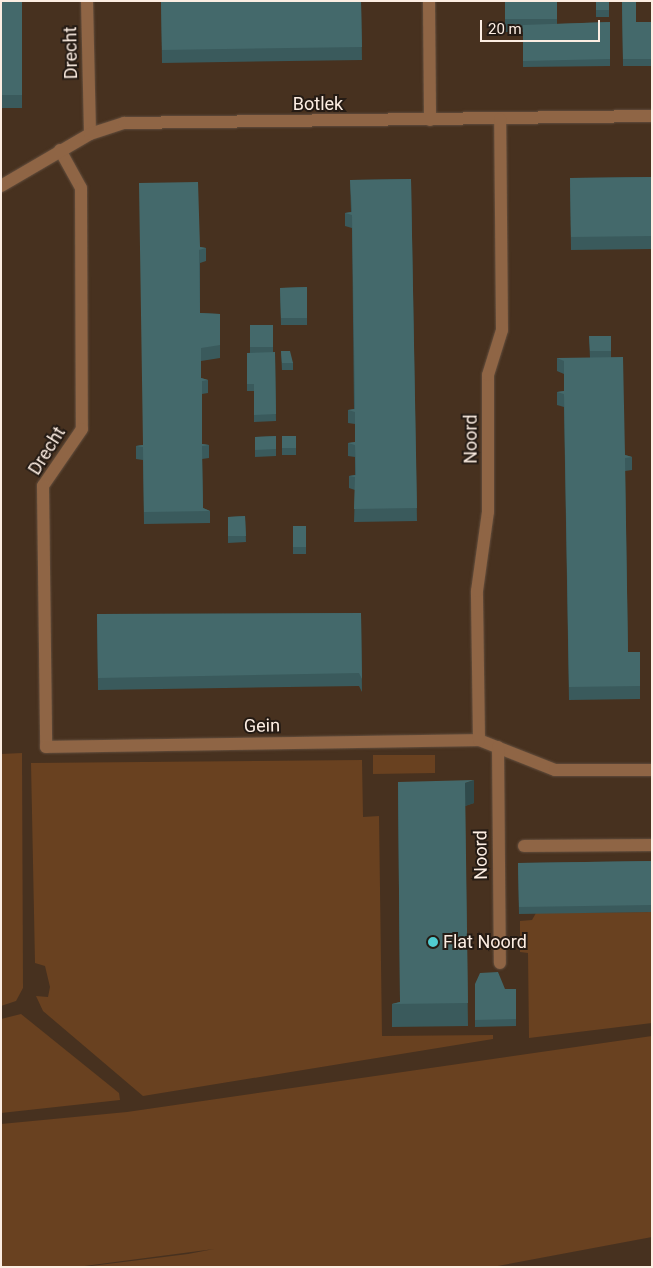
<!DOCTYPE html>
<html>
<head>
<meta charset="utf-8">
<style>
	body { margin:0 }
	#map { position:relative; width:653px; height:1268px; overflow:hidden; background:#47311f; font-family:Roboto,sans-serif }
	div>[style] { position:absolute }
	.green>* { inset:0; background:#694120 }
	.roads { filter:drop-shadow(0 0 1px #644f3e) drop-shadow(0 0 1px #644f3e) }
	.minor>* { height:12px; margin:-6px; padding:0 6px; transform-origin:6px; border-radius:6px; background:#8f6545 }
	.wall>* { inset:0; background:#3a5a5c }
	.shaded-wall>* { inset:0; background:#304a4b }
	.building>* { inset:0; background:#44696b }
	.dots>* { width:14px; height:14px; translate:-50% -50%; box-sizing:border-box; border:2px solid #251b14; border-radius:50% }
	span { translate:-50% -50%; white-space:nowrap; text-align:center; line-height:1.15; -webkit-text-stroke:4px #251b14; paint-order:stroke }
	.street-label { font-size:18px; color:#fcede2 }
	.poi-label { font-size:18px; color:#fcede2 }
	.left { translate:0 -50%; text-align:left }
	.frame { position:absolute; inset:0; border:2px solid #fcede2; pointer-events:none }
	.scale { position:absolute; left:480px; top:20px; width:120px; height:22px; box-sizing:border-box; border:2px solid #fcede2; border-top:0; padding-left:6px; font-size:15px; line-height:18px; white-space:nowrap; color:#fcede2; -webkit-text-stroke:4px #251b14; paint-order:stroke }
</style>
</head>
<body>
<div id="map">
	<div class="green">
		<div style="clip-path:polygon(22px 753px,23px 988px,16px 1001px,1px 1006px,1px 754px)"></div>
		<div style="clip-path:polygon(373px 755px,435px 755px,435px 773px,373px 774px)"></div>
		<div style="clip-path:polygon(362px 760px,363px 817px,379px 816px,382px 1036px,493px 1035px,493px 1039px,143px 1096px,43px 1011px,36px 996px,48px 997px,50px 987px,45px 966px,35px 963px,31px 763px)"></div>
		<div style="clip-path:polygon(652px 912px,652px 1023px,529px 1038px,528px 953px,520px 952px,520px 921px,532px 920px,536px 913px)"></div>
		<div style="clip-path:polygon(21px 1014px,119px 1093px,120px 1100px,1px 1113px,1px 1019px)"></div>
		<div style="clip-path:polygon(652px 1036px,652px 1237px,492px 1267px,83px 1267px,188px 1254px,214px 1249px,77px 1267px,1px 1267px,1px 1124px,127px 1112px)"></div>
	</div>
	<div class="roads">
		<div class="minor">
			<div style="left:87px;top:1px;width:133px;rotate:88.7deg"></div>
			<div style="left:429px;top:1px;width:119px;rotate:89.5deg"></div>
			<div style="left:60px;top:150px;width:43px;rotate:61.1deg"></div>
			<div style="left:81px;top:188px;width:241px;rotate:89.8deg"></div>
			<div style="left:82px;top:429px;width:69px;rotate:124.4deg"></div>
			<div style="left:43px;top:486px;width:261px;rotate:89.3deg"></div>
			<div style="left:46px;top:747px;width:433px;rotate:-0.9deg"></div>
			<div style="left:479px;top:740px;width:82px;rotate:21.5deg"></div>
			<div style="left:555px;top:770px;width:97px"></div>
			<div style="left:1px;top:186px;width:103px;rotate:-30.3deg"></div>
			<div style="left:90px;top:134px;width:36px;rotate:-18deg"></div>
			<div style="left:124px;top:123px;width:528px;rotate:-0.76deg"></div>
			<div style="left:479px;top:740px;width:149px;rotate:-90.8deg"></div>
			<div style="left:477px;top:591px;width:80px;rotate:-82.1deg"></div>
			<div style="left:488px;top:512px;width:137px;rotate:-90deg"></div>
			<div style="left:488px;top:375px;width:47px;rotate:-72.7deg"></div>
			<div style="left:502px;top:330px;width:211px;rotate:-90.5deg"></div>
			<div style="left:498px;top:747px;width:216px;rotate:89.5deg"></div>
			<div style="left:524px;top:846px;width:128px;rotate:-0.4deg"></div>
		</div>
	</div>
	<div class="wall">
		<div style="clip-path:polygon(1px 1px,22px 1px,22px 108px,1px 108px)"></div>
		<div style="clip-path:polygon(161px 1px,361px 1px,362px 60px,162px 63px)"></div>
		<div style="clip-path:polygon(505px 1px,557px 1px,557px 24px,610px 22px,610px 66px,523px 67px,523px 32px,505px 32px)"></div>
		<div style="clip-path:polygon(596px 1px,609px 1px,609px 17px,596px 17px)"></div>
		<div style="clip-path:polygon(622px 1px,636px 22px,652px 22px,652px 66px,623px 66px)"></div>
		<div style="clip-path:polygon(652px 177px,652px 249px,571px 250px,570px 178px)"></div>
		<div style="clip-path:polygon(411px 179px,417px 521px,354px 522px,355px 490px,349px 488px,349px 476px,355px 475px,355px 457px,348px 456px,348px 443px,355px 442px,355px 424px,348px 423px,348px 410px,354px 409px,352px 228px,345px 226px,345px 213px,351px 212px,350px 180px)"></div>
		<div style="clip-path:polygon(200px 247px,206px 248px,206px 261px,200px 263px,200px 313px,220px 314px,220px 358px,201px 361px,201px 378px,208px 380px,208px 393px,202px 394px,202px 444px,209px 445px,209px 458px,202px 459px,203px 508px,210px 511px,210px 523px,144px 524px,143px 460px,136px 459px,136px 446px,143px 445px)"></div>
		<div style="clip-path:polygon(307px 287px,307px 325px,281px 325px,280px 288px)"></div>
		<div style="clip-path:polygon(250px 325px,273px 325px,273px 353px,275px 352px,276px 421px,254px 422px,254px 391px,247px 391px,247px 353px,250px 353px)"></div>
		<div style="clip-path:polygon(589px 336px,611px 336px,611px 358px,625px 455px,632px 457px,632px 470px,625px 471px,628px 652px,640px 652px,640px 699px,569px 700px,564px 407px,557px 405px,557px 392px,564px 391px,564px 374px,557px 371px,557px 358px,590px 358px)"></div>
		<div style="clip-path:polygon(281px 351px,293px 363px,293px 370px,282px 370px)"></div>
		<div style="clip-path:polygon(276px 436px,276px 456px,255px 457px,255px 437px)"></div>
		<div style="clip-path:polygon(282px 436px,296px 436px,296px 455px,282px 455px)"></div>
		<div style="clip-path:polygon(245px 516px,246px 542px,228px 543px,228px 517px)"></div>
		<div style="clip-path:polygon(293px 526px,306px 526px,306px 554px,293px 554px)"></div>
		<div style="clip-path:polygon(361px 613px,362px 692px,359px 686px,98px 690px,97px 614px)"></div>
		<div style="clip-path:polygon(1px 662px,2px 662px,2px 675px,1px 675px)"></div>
		<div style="clip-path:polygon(398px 782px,474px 803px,465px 806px,468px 1026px,392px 1027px,392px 1004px,400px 1002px)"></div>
		<div style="clip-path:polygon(652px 861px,652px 912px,519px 914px,518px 863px)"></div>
		<div style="clip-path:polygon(475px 984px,505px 989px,516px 989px,516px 1026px,475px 1027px)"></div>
	</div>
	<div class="shaded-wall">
		<div style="clip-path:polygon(474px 780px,474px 803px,465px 806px,465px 783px)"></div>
	</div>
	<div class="building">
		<div style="clip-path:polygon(1px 1px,22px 1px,22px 95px,1px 95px)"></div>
		<div style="clip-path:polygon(161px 1px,361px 1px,362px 47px,162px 50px)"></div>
		<div style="clip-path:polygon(505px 1px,557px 1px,557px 19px,505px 19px)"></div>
		<div style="clip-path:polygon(596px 1px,609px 1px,609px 10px,596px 10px)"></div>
		<div style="clip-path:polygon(622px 1px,636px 1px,636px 22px,652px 22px,652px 59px,623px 59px)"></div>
		<div style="clip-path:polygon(610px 22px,610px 59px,523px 61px,523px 25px)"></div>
		<div style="clip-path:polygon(652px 177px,652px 236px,571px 237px,570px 178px)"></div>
		<div style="clip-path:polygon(411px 179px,417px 508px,354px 509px,355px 477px,349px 476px,356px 475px,355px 445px,348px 443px,355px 442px,355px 412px,348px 410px,355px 409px,352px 215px,345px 213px,352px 212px,350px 180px)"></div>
		<div style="clip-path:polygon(198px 182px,200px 247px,206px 248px,199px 250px,200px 313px,220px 314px,220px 345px,201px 348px,201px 378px,208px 380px,202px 381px,202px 444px,209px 445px,202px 446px,203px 508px,210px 511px,144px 512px,143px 447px,136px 446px,143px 445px,139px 183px)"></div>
		<div style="clip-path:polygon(307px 287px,307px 318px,281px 318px,280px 288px)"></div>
		<div style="clip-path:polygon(250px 325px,273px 325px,273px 347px,250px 347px)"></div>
		<div style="clip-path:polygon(589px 336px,611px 336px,611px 351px,590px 351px)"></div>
		<div style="clip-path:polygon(281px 351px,290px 351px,293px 363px,282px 363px)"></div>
		<div style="clip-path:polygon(275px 352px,276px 414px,254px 415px,254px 384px,247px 384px,247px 353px)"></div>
		<div style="clip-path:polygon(623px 357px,625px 455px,632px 457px,625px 458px,628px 652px,640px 652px,640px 686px,569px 687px,564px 394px,557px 392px,564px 391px,564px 361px,557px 358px)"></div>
		<div style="clip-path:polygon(276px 436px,276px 449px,255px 450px,255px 437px)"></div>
		<div style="clip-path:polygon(282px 436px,296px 436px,296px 448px,282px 448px)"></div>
		<div style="clip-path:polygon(245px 516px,246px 536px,228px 536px,228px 517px)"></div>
		<div style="clip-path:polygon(293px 526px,306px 526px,306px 547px,293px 547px)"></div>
		<div style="clip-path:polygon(361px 613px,362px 679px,359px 673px,98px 678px,97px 614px)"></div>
		<div style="clip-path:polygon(474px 780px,465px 783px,468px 1003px,392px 1004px,400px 1002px,398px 782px)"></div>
		<div style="clip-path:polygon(652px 861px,652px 905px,519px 907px,518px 863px)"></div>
		<div style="clip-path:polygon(498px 972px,505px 989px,516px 989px,516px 1019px,475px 1020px,475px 984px,480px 973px)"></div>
	</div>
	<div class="dots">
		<div style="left:433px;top:942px;background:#51ccd1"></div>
	</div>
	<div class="street-label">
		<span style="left:71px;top:53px;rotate:-91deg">Drecht</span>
		<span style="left:318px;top:104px">Botlek</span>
		<span style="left:471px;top:439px;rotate:-90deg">Noord</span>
		<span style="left:47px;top:451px;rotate:-58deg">Drecht</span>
		<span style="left:262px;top:726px;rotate:-1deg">Gein</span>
		<span style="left:481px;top:855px;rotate:-91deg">Noord</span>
	</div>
	<div class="poi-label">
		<span class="left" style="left:443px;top:942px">Flat Noord</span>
	</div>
	<div class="frame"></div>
	<div class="scale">20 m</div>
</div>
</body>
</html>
